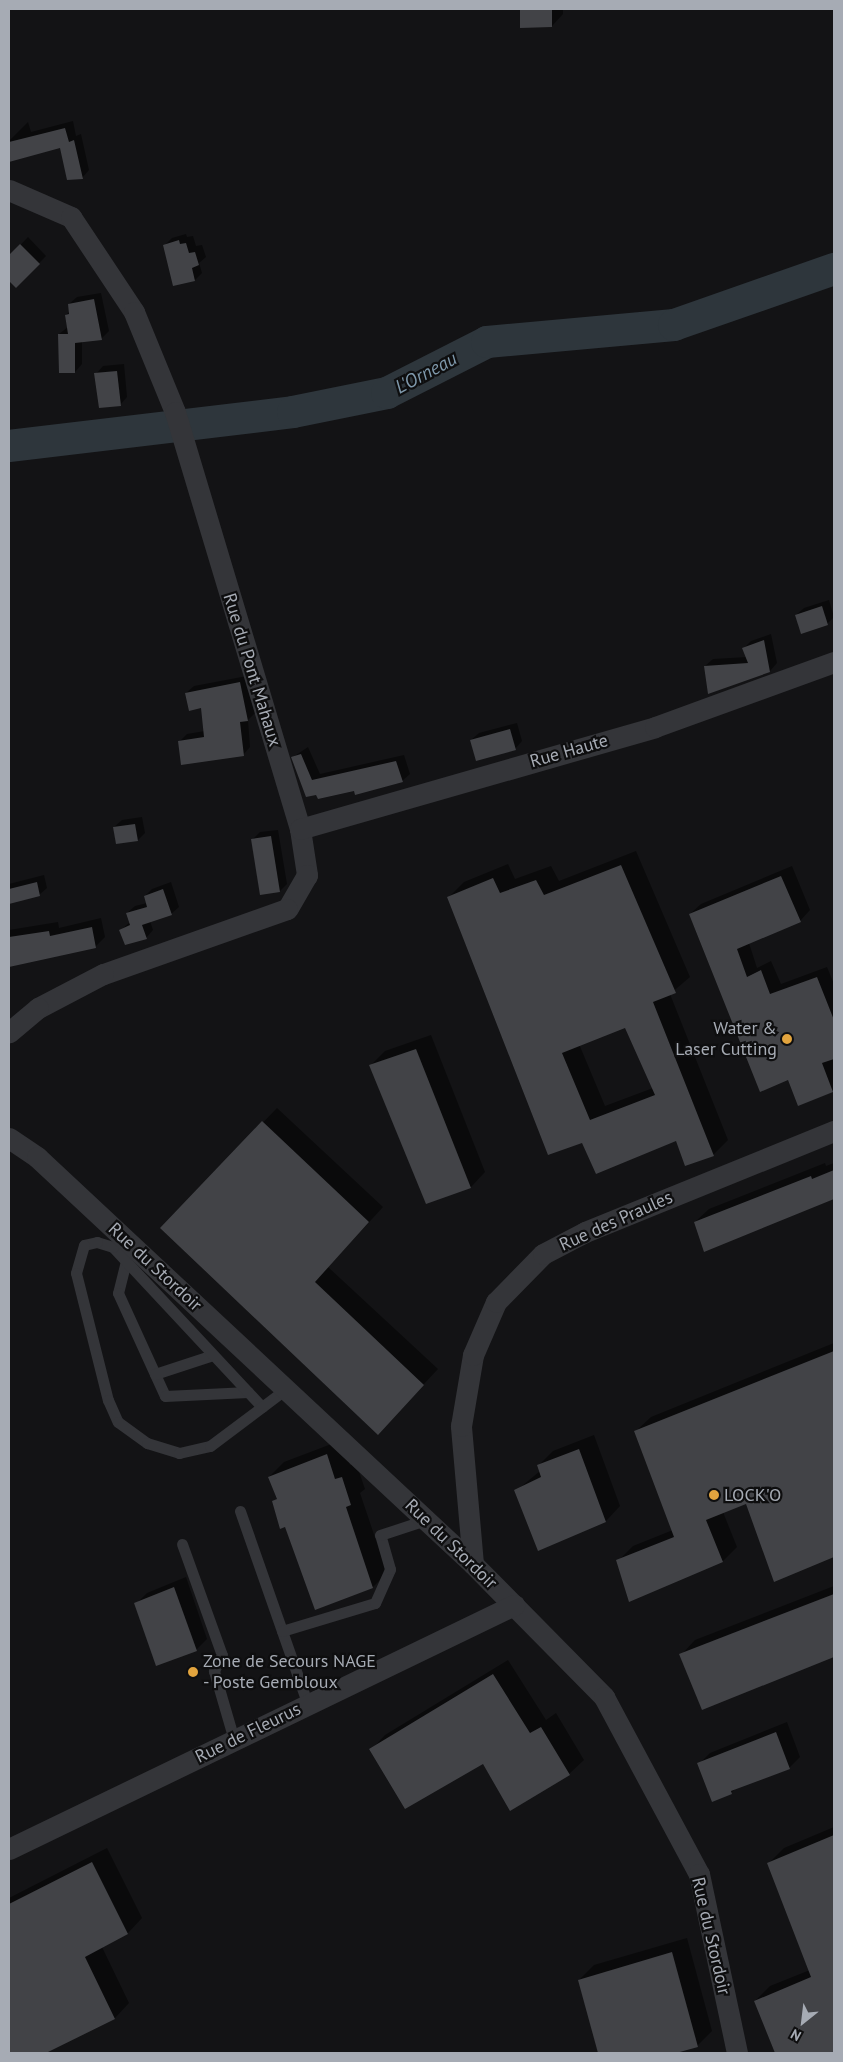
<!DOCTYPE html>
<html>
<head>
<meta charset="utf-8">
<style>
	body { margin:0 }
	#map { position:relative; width:843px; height:2062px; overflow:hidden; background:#131315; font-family:"PT Sans",sans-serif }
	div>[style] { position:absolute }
	.shadow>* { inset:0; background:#0007 }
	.river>* { height:32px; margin:-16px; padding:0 16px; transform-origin:16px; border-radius:16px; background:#2e363c }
	.building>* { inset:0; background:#424347 }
	.service>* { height:11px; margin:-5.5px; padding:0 5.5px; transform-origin:5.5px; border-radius:5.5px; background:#343539 }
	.minor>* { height:21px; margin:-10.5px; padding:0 10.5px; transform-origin:10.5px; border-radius:10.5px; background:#343539 }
	.dots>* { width:14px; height:14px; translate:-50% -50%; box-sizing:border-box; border:2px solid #0e0e0f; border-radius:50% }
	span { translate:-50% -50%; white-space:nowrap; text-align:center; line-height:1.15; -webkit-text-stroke:4.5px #0e0e0f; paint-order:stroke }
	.street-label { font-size:18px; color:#a6abb4 }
	.poi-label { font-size:18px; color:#a6abb4 }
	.right { translate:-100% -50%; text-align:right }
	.left { translate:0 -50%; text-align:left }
	.water-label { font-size:19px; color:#7f99ac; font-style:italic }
	.frame { position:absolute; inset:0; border:10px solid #a6abb4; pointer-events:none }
	.north { position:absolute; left:778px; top:1997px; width:50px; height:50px; -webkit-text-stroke:4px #0e0e0f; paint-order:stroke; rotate:209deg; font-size:14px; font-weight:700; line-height:20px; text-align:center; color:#a6abb4 }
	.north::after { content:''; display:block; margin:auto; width:18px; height:22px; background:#a6abb4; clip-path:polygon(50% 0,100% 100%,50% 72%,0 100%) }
</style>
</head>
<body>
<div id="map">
	<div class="shadow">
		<div style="clip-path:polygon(521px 9px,563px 9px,563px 14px,552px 26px,521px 26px)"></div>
		<div style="clip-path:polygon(73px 121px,76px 136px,81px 134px,89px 170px,82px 178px,61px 146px,9px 158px,9px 141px,28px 122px,31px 132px)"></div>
		<div style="clip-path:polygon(186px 234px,187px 237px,193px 236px,196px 246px,202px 245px,206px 257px,199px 263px,202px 273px,195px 280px,165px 245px,172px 238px)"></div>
		<div style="clip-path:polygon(28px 237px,46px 256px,16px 287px,9px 280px,9px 257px)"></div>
		<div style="clip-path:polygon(101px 293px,109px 331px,102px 338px,82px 341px,82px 364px,75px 372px,59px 334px,68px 327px,66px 315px,70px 311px,69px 304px,77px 297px)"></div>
		<div style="clip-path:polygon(124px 364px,127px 397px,120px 405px,96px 374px,103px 366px)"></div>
		<div style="clip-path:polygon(829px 600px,834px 617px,827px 624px,796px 615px,804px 608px)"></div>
		<div style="clip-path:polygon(771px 634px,777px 663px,770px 671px,705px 666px,713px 659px,747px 657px,744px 648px,751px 641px)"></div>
		<div style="clip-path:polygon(247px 676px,255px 713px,248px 720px,250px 747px,243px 755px,180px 741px,187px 734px,205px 731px,202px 707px,186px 693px,194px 686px)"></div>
		<div style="clip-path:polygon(517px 723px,522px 741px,515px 749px,471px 740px,479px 733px)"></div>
		<div style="clip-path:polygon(308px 747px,320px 774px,404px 755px,410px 774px,402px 781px,317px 794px,293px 757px)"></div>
		<div style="clip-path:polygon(142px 817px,145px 833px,138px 840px,117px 843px,114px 827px,122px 820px)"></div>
		<div style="clip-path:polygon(278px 830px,287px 884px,280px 891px,252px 840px,260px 832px)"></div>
		<div style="clip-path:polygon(evenodd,636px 851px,690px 977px,670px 994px,728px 1140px,713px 1155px,676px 1140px,582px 1141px,449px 897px,464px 882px,508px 864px,515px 879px,551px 866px,559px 881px,636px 851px,625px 1026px,653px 1088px,605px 1106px,579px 1044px,625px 1026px)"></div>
		<div style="clip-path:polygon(792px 866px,810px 910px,800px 921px,749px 943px,757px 968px,771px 961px,781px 984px,827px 967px,834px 984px,834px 1089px,799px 1104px,789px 1078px,690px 914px,701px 904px)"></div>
		<div style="clip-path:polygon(44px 875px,47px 888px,39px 895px,9px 903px,9px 884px)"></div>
		<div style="clip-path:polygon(171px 882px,179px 907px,171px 914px,150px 921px,153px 930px,146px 938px,121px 930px,130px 922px,127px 913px,135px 906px,147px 903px,145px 896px,152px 889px)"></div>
		<div style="clip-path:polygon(101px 918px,105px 937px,96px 946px,9px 966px,9px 930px,58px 922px,59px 928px)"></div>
		<div style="clip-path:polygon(431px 1035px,485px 1172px,471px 1187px,427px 1203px,370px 1066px,385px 1051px)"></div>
		<div style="clip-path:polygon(277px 1108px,383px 1207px,328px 1267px,438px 1369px,392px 1418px,162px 1227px)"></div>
		<div style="clip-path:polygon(825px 1163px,826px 1166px,834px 1163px,834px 1198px,704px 1250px,695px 1222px,709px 1209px)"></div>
		<div style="clip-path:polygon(834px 1343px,834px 1556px,775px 1580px,747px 1502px,723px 1512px,737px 1547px,723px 1561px,618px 1561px,633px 1546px,673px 1530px,636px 1431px,651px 1417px)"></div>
		<div style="clip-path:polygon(594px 1435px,620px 1506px,606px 1521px,539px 1549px,516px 1491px,540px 1471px,538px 1466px,553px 1451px)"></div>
		<div style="clip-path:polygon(342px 1440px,350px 1465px,356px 1463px,365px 1489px,360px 1493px,387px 1573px,373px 1587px,285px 1525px,274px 1502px,278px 1498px,269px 1477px,284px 1462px)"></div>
		<div style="clip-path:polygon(186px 1577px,207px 1639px,196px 1650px,136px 1604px,147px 1593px)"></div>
		<div style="clip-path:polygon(834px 1586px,834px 1656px,703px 1708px,681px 1655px,695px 1640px)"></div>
		<div style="clip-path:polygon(508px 1660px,546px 1720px,556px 1713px,584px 1760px,569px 1774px,371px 1750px,385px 1735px)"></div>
		<div style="clip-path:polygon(787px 1722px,800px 1757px,789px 1768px,736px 1788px,731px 1793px,699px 1764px,710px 1753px)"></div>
		<div style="clip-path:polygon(834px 1827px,834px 2053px,777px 2053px,755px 2001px,770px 1986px,810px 1970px,769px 1863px,784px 1848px)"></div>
		<div style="clip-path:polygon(107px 1848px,142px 1918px,128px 1933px,102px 1947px,129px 2003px,115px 2018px,43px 2053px,9px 2053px,9px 1898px)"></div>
		<div style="clip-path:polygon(687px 1938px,712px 2031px,697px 2046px,672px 2053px,599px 2053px,579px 1980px,594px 1965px)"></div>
	</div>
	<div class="river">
		<div style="left:9px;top:446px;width:286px;rotate:-6.8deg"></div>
		<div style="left:293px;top:412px;width:96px;rotate:-11.4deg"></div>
		<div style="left:387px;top:393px;width:112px;rotate:-27deg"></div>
		<div style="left:487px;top:342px;width:188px;rotate:-5.2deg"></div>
		<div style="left:674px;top:325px;width:170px;rotate:-19.3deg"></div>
	</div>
	<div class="building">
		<div style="clip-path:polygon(520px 9px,552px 9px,552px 27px,520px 28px)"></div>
		<div style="clip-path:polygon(65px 128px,69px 142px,74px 140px,83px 179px,67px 180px,60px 148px,9px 162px,9px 142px)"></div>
		<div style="clip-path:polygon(179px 240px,180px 244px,186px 243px,189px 253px,195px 252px,199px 265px,192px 268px,195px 281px,173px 286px,163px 245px)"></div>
		<div style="clip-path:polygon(20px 244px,40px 264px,16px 288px,9px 281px,9px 255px)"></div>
		<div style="clip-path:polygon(94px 299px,102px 340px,75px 343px,75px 373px,59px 373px,58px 334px,68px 334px,65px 315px,69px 314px,68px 304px)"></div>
		<div style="clip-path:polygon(117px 371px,121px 406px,99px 408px,94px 373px)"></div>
		<div style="clip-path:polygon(822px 606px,828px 625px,801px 634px,795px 615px)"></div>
		<div style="clip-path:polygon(764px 640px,770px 672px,708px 694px,704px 666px,748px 663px,742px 648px)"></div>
		<div style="clip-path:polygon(240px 682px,248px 721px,240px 722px,244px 756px,181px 765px,178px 741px,204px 737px,201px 708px,189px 711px,185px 693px)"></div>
		<div style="clip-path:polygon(510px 729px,516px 750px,476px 761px,470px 740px)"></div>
		<div style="clip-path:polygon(301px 754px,312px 780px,396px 761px,403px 782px,355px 795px,354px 791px,318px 799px,316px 795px,306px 797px,291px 757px)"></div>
		<div style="clip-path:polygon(135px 824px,138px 841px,116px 844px,113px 827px)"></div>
		<div style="clip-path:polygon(271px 836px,280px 892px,260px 895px,251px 839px)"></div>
		<div style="clip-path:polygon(evenodd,621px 865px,676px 993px,653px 1002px,714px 1156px,685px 1166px,676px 1141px,596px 1174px,582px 1143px,548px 1155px,447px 897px,493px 878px,500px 893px,536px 880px,544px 895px,621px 865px,625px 1028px,655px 1095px,590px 1120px,562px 1053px,625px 1028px)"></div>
		<div style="clip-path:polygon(781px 876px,801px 922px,737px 949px,747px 977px,761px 970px,770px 994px,817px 977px,834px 1020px,834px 1059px,822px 1063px,833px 1092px,798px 1106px,788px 1080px,760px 1092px,689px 914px)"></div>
		<div style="clip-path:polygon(37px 882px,40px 896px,9px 904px,9px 889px)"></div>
		<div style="clip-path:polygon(163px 889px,172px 915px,142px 925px,147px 939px,125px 945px,119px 930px,130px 925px,126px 913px,147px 907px,144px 896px)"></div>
		<div style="clip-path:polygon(92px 927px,96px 948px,9px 967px,9px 937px,49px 931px,50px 936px)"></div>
		<div style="clip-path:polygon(416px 1049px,471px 1188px,426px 1204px,369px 1065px)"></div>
		<div style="clip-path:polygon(262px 1121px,369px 1222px,315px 1282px,424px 1385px,378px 1435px,160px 1228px)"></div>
		<div style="clip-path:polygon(834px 1170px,834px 1199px,704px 1252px,694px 1222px,811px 1176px,812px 1179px)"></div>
		<div style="clip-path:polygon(834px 1351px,834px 1557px,774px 1582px,746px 1504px,706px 1520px,723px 1562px,629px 1602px,616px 1560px,674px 1537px,634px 1431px)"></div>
		<div style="clip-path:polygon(579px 1449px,606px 1522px,538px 1551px,514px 1490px,541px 1477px,537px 1465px)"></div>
		<div style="clip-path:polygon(327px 1454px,335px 1479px,342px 1477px,351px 1505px,346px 1507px,373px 1588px,315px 1610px,285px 1527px,280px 1529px,272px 1501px,277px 1499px,268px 1477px)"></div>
		<div style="clip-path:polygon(174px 1587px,197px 1651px,156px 1666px,134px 1603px)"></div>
		<div style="clip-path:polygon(834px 1594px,834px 1657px,702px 1710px,679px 1654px)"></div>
		<div style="clip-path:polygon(493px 1674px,530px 1733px,541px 1727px,570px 1775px,510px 1811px,483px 1764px,405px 1809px,369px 1749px)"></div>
		<div style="clip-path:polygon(776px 1732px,790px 1769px,731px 1791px,732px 1794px,712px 1802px,697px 1763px)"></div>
		<div style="clip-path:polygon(834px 1835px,834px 2053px,775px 2053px,754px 2001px,811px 1977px,767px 1863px)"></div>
		<div style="clip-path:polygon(92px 1862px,128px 1934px,85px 1957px,115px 2019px,46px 2053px,9px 2053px,9px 1904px)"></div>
		<div style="clip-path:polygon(672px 1952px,698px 2047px,676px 2053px,598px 2053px,578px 1980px)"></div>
	</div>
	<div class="service">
		<div style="left:126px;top:1261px;width:33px;rotate:104deg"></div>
		<div style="left:118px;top:1293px;width:113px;rotate:65.5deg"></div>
		<div style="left:165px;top:1396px;width:83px;rotate:-2.8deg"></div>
		<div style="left:155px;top:1374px;width:61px;rotate:-18.1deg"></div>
		<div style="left:262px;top:1407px;width:219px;rotate:-133deg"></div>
		<div style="left:113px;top:1247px;width:17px;rotate:-163deg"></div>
		<div style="left:97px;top:1242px;width:13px;rotate:167deg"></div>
		<div style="left:84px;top:1245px;width:29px;rotate:106deg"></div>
		<div style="left:76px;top:1273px;width:131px;rotate:75.9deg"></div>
		<div style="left:108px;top:1400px;width:24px;rotate:66deg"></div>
		<div style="left:118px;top:1422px;width:36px;rotate:36deg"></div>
		<div style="left:147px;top:1443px;width:34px;rotate:17deg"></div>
		<div style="left:179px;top:1453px;width:32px;rotate:-13deg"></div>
		<div style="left:210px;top:1446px;width:95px;rotate:-36.9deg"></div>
		<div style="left:240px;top:1511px;width:206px;rotate:70.7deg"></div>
		<div style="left:182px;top:1544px;width:118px;rotate:70.2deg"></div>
		<div style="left:222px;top:1655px;width:18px;rotate:117deg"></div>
		<div style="left:214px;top:1671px;width:72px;rotate:73.8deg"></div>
		<div style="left:282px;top:1631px;width:97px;rotate:-16.8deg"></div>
		<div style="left:375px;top:1603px;width:37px;rotate:-66deg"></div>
		<div style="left:390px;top:1569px;width:35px;rotate:-106deg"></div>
		<div style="left:380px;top:1535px;width:48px;rotate:-18.1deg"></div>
	</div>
	<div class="minor">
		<div style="left:9px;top:190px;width:68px;rotate:23.5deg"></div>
		<div style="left:71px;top:217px;width:114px;rotate:56.4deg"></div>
		<div style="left:134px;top:312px;width:108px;rotate:67.7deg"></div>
		<div style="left:175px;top:412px;width:435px;rotate:73.3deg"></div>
		<div style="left:300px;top:829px;width:47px;rotate:81.3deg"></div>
		<div style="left:307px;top:875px;width:39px;rotate:120deg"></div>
		<div style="left:287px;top:909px;width:195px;rotate:160.5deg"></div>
		<div style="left:103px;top:974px;width:73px;rotate:152.4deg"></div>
		<div style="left:38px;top:1008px;width:38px;rotate:140deg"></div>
		<div style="left:300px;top:829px;width:369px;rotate:-16deg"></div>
		<div style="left:655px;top:727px;width:190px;rotate:-20deg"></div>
		<div style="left:9px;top:1138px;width:34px;rotate:34deg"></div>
		<div style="left:37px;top:1157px;width:596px;rotate:43.03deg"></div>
		<div style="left:473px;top:1564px;width:187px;rotate:45.4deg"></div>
		<div style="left:604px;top:1697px;width:201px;rotate:61.8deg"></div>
		<div style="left:699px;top:1874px;width:183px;rotate:78deg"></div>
		<div style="left:473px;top:1564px;width:139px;rotate:-95deg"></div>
		<div style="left:461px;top:1426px;width:72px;rotate:-80.4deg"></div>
		<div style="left:473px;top:1355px;width:58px;rotate:-66.5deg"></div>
		<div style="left:496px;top:1302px;width:67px;rotate:-45.6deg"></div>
		<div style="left:543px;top:1254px;width:47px;rotate:-27.6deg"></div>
		<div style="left:585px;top:1232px;width:269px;rotate:-22.1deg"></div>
		<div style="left:9px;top:1849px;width:561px;rotate:-25.79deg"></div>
	</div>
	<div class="dots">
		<div style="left:787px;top:1039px;background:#e2a43e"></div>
		<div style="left:714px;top:1495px;background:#e2a43e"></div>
		<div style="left:193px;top:1672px;background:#e2a43e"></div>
	</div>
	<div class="street-label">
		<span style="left:252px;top:670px;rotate:73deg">Rue du Pont Mahaux</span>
		<span style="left:569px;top:751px;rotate:-16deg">Rue Haute</span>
		<span style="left:616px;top:1221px;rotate:-24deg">Rue des Praules</span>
		<span style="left:155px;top:1267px;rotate:43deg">Rue du Stordoir</span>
		<span style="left:451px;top:1544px;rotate:44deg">Rue du Stordoir</span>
		<span style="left:248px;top:1733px;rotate:-26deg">Rue de Fleurus</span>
		<span style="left:711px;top:1936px;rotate:77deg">Rue du Stordoir</span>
	</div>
	<div class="poi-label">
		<span class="right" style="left:777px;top:1039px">Water &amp;<br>Laser Cutting</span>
		<span class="left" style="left:724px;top:1495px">LOCK'O</span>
		<span class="left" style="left:203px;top:1672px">Zone de Secours NAGE<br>- Poste Gembloux</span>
	</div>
	<div class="water-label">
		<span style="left:426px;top:373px;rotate:-28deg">L'Orneau</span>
	</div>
	<div class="frame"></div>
	<div class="north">N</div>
</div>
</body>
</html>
